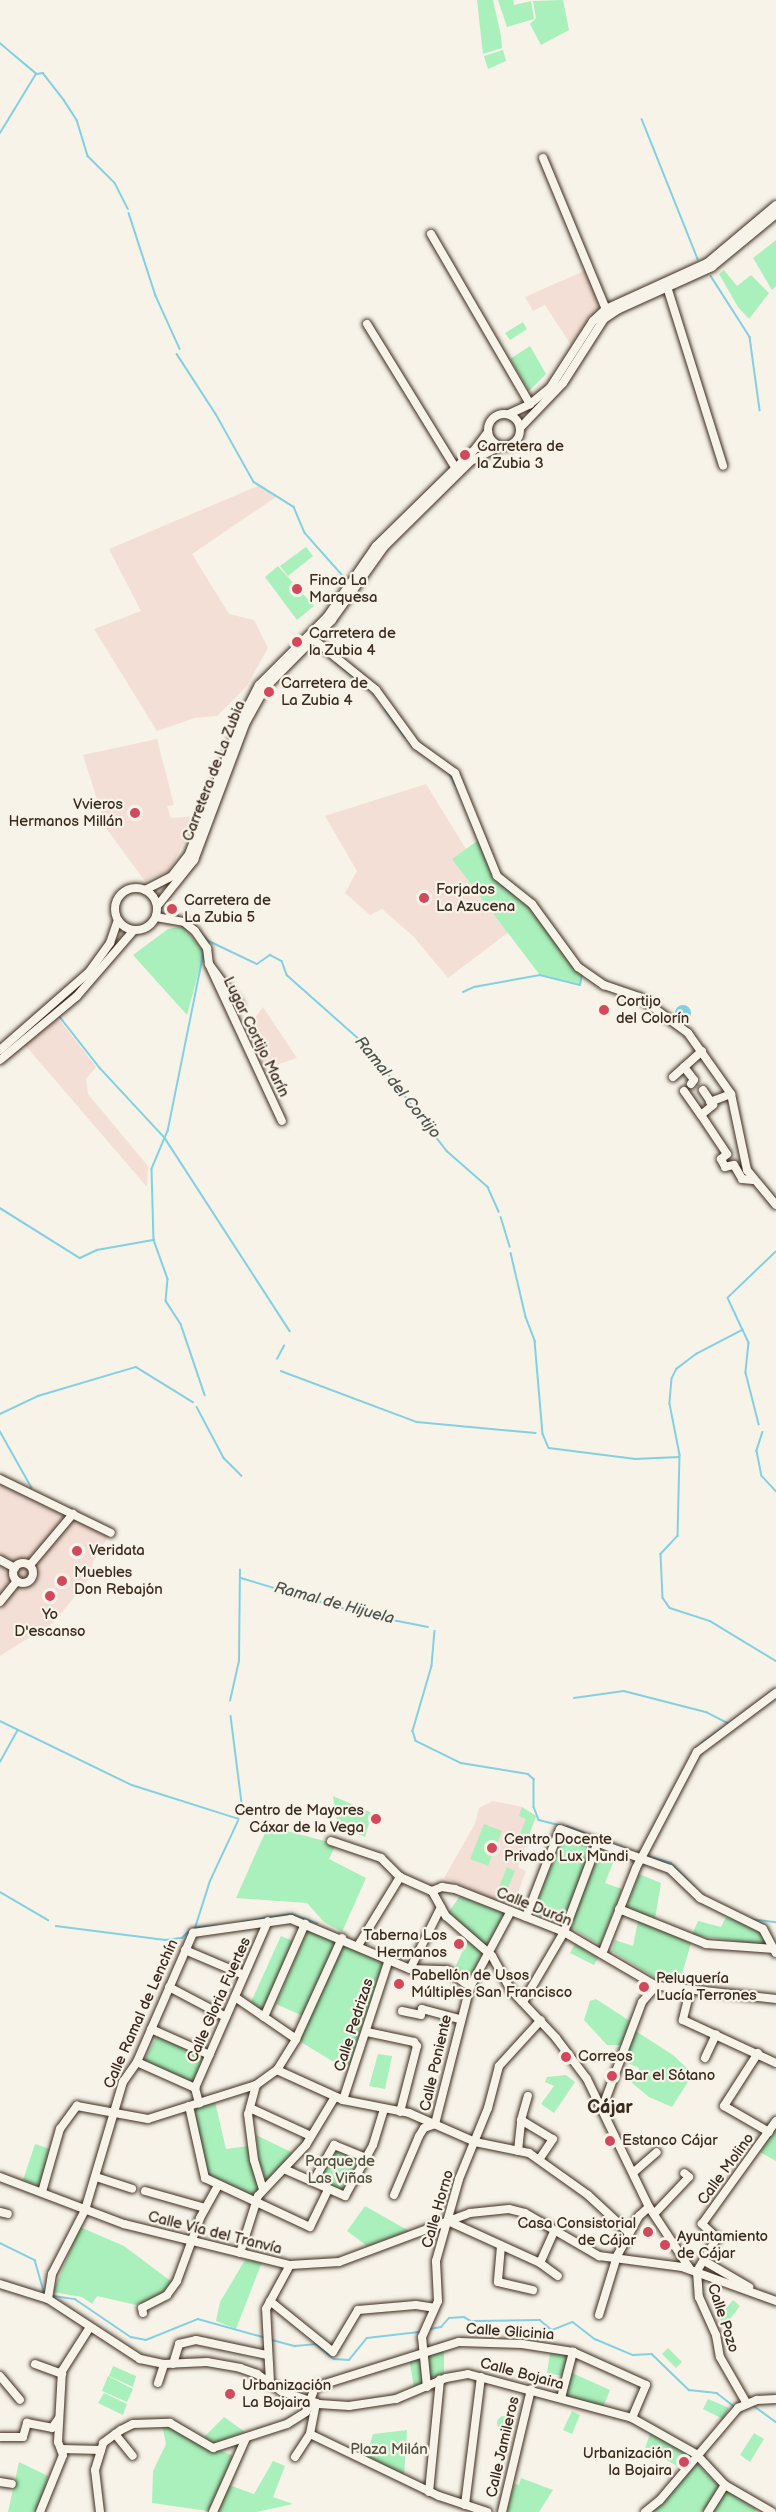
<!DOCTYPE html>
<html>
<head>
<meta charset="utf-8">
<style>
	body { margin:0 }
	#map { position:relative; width:776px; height:2512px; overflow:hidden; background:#f7f3e8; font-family:"Balsamiq Sans",sans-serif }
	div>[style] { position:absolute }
	.built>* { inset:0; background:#f3dfd5 }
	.green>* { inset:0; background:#a9f0bc }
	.round { border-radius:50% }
	.water>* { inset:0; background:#83d0e2 }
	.stream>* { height:1.5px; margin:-0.75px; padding:0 0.75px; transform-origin:0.75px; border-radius:0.75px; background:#83d0e2 }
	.roads { filter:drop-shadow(0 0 2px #3b2a1e) drop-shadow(0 0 2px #3b2a1e) }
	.minor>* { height:8px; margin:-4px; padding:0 4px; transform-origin:4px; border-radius:4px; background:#f7f3e8 }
	.minor>.ring { margin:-4px; padding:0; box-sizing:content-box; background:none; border:8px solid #f7f3e8; border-radius:50% }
	.dots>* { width:16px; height:16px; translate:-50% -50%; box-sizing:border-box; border:3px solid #f7f3e8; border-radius:50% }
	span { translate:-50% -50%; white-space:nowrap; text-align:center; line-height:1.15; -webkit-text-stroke:4.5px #f7f3e8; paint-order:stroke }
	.poi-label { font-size:15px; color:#3b2a1e }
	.left { translate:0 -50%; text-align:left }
	.right { translate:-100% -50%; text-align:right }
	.street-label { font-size:15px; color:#3b2a1e }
	.park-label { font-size:15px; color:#51523e }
	.water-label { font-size:16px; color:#4d544f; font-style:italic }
	.quarter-label { font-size:18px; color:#3b2a1e; font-weight:700 }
</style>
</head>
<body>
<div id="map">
	<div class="built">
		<div style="clip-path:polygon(586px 270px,602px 304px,571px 345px,545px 305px,533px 311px,525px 297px)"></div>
		<div style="clip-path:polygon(258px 486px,276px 497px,192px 554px,229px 614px,254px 620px,268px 648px,246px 687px,217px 716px,195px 718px,157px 731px,94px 629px,141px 611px,109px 549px)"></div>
		<div style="clip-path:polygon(157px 739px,174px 805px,167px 806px,171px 818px,197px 816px,169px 871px,145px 881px,106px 828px,83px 755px)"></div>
		<div style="clip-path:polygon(426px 784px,466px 849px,453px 859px,509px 932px,448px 978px,413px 936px,382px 909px,370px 915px,345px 893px,357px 871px,325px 816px)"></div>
		<div style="clip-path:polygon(263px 1007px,297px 1058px,262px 1070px,246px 1030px)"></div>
		<div style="clip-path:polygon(58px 1018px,96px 1067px,86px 1079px,88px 1094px,148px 1166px,147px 1187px,25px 1045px)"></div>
		<div style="clip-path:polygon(0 1478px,110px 1533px,93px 1562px,91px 1576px,54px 1622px,0 1656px)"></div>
		<div style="clip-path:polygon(493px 1801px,522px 1807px,536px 1816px,518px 1867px,526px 1871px,514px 1903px,505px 1900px,503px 1904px,444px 1878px,475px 1824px,479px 1808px)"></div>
	</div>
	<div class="green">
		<div style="clip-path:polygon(477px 0,493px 0,501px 36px,502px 48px,483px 54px)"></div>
		<div style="clip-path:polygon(498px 0,513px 0,514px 5px,531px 1px,534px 19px,507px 27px)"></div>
		<div style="clip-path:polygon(563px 0,569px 30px,541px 45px,530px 24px,536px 18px,533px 1px)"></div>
		<div style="clip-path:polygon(503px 50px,506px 61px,488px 69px,484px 56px)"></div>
		<div style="clip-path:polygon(776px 240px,776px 286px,772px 290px,753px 258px)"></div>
		<div style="clip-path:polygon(724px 270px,737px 286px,751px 275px,769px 293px,749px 319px,738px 307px,719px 274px)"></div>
		<div style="clip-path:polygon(523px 322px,527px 329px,510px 340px,505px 333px)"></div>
		<div style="clip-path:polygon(530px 346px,546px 374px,529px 391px,510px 359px)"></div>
		<div style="clip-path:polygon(306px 547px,313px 556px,288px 576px,280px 566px)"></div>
		<div style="clip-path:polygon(278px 566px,314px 606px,297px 620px,265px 577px)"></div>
		<div style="clip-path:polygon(480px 839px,493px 874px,504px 889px,529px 904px,581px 971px,581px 984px,539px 974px,452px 859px)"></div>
		<div style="clip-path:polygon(183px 926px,204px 952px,187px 1015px,133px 955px,168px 929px)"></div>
		<div style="clip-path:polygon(333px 1796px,372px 1813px,365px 1837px,338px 1825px)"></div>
		<div style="clip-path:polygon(522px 1807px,536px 1816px,526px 1843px,518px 1839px,526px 1819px,519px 1816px)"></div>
		<div style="clip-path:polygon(484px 1824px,502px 1831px,488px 1866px,470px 1859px)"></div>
		<div style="clip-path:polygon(268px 1826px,336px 1844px,329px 1859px,366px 1878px,342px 1932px,324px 1922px,307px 1903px,236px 1898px)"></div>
		<div style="clip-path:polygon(563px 1834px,593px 1845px,563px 1925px,533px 1913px)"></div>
		<div style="clip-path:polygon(600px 1849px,616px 1855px,605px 1883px,622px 1889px,600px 1945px,570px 1927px)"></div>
		<div style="clip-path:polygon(507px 1867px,515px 1871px,507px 1890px,499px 1887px)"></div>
		<div style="clip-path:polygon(639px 1874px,661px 1883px,655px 1919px,627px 1907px)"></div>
		<div style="clip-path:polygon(460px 1896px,506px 1914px,486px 1946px,448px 1913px)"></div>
		<div style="clip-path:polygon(726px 1917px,758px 1929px,766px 1945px,692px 1935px,698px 1921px,721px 1927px)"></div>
		<div style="clip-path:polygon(638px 1921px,691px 1943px,680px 1981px,654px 1977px,612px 1951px,615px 1940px,633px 1946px)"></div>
		<div style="clip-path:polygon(308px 1929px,337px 1942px,303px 2016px,276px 2004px)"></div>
		<div style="clip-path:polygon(281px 1936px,293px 1941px,263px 2011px,251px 2002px)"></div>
		<div style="clip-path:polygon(467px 1941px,483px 1952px,468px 1981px,454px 1970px)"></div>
		<div style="clip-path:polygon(344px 1943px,385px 1961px,350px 2072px,301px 2042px,299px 2037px)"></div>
		<div style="clip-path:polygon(575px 1944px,598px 1958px,594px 1965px,570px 1953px)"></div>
		<div style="clip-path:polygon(596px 1999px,630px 2021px,622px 2045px,607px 2045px,584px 2020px,590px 2001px)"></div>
		<div style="clip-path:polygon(634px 2030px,673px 2055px,693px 2074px,672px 2107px,649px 2097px,632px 2083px,639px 2068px,623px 2061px)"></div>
		<div style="clip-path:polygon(157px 2036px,205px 2055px,194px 2083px,144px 2061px)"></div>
		<div style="clip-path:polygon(378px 2054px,392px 2056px,385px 2089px,369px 2086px)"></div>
		<div style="clip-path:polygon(566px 2075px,575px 2082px,554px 2113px,541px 2104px,554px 2086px,545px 2082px,547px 2077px)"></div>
		<div style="clip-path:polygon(215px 2102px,226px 2149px,248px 2146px,259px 2189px,254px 2196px,208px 2175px,194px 2109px)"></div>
		<div style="clip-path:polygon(776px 2128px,776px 2161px,760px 2152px)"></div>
		<div style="clip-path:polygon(256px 2135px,293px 2153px,266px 2181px,259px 2159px)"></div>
		<div style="clip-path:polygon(35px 2144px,50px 2149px,40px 2186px,23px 2180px)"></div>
		<div style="clip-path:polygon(335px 2148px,362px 2160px,343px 2192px,318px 2179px)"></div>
		<div style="clip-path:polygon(365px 2206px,409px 2231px,367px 2246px,347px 2231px)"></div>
		<div style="clip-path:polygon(80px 2227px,124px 2246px,172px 2282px,163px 2294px,136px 2305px,97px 2296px,92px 2304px,82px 2297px,53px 2292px)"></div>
		<div style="clip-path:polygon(245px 2260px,262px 2262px,236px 2329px,216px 2321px,220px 2302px)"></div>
		<div style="clip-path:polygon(733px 2300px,740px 2306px,726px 2324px,718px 2318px)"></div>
		<div style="clip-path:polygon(444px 2348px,444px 2373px,430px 2379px,426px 2352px)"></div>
		<div style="clip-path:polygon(668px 2348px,682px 2362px,676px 2368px,662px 2354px)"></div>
		<div style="clip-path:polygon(550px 2353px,570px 2354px,563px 2376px,547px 2373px)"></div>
		<div style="clip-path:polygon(419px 2354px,425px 2382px,414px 2387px,409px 2358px)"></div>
		<div style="clip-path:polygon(113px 2366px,136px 2376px,133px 2387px,109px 2376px)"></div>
		<div style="clip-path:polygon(570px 2372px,610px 2390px,603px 2407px,564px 2395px)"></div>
		<div style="clip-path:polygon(108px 2376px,133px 2389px,127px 2402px,102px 2391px)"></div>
		<div style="clip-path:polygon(104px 2393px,127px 2404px,123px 2415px,98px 2403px)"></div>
		<div style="clip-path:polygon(708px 2399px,729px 2408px,723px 2419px,703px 2409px)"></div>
		<div style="clip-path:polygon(572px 2411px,580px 2415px,572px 2434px,563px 2430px)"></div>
		<div class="round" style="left:497px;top:2416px;width:14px;height:14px"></div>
		<div style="clip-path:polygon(224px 2417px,245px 2432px,215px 2443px,204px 2437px)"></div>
		<div style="clip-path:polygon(162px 2425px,171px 2426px,211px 2451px,220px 2450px,233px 2456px,208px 2511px,152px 2503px,153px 2471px,166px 2444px)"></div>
		<div style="clip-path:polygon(407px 2430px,404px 2477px,366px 2457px,373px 2434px)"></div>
		<div style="clip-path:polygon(651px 2431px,691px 2453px,679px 2467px,645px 2448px)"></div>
		<div style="clip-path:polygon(754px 2433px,764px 2439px,750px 2462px,740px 2455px)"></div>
		<div style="clip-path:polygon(273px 2461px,285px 2466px,273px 2497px,293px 2504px,256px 2512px,218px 2512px,229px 2485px,254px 2494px)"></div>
		<div style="clip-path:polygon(19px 2462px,48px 2476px,39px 2512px,8px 2512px)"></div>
		<div style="clip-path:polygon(696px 2463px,719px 2486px,703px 2512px,653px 2512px)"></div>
		<div style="clip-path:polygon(521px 2478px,553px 2490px,539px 2512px,507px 2512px,514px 2484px,519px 2485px)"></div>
		<div style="clip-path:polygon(725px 2489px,756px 2509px,755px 2512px,711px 2512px)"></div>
	</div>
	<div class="water">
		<div class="round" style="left:675px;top:1005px;width:16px;height:16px"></div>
	</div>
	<div class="stream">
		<div style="left:0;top:43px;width:48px;rotate:40deg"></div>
		<div style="left:37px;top:74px;width:6px;rotate:-9deg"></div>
		<div style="left:43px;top:73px;width:34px;rotate:52deg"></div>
		<div style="left:64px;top:100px;width:24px;rotate:57deg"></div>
		<div style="left:77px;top:120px;width:38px;rotate:73deg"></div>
		<div style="left:88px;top:156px;width:38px;rotate:45deg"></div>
		<div style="left:115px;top:183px;width:29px;rotate:63deg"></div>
		<div style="left:642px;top:119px;width:151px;rotate:68.2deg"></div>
		<div style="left:0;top:133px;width:69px;rotate:-58.6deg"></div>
		<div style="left:129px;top:213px;width:87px;rotate:72deg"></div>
		<div style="left:156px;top:296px;width:58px;rotate:65.6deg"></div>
		<div style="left:711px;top:276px;width:72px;rotate:57.4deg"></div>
		<div style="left:750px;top:337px;width:74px;rotate:82.2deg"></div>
		<div style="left:177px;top:354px;width:72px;rotate:57deg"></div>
		<div style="left:216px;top:414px;width:78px;rotate:60.8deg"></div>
		<div style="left:254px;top:482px;width:47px;rotate:32deg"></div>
		<div style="left:294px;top:507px;width:28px;rotate:67deg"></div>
		<div style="left:305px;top:533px;width:59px;rotate:48.4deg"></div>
		<div style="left:336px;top:662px;width:43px;rotate:39.3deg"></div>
		<div style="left:385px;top:709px;width:34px;rotate:54deg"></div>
		<div style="left:450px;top:774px;width:13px;rotate:63deg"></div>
		<div style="left:502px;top:885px;width:13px;rotate:39deg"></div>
		<div style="left:172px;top:906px;width:14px;rotate:56deg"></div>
		<div style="left:201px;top:933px;width:11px;rotate:45deg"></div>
		<div style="left:209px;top:941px;width:53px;rotate:25.6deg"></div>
		<div style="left:257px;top:964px;width:16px;rotate:-35deg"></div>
		<div style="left:270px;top:955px;width:13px;rotate:27deg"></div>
		<div style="left:282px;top:961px;width:15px;rotate:70deg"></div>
		<div style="left:287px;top:975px;width:107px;rotate:41.6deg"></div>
		<div style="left:367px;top:1046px;width:132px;rotate:52.7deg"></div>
		<div style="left:447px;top:1151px;width:55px;rotate:41.3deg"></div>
		<div style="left:488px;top:1187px;width:27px;rotate:66deg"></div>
		<div style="left:204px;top:953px;width:182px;rotate:101.4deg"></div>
		<div style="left:168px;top:1131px;width:41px;rotate:112.8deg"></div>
		<div style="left:152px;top:1169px;width:71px;rotate:88.4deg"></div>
		<div style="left:154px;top:1240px;width:41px;rotate:70.3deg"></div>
		<div style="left:168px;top:1279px;width:22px;rotate:95deg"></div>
		<div style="left:166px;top:1301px;width:27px;rotate:57deg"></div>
		<div style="left:181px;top:1324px;width:75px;rotate:71.3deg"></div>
		<div style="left:463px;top:992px;width:12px;rotate:-24deg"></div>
		<div style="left:474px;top:987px;width:67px;rotate:-10.3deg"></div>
		<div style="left:540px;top:975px;width:41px;rotate:14deg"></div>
		<div style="left:580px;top:985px;width:10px;rotate:-79deg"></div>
		<div style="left:60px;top:1017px;width:65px;rotate:51.9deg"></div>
		<div style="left:100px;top:1068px;width:96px;rotate:47.1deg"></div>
		<div style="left:165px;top:1138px;width:230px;rotate:57.1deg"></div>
		<div style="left:0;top:1208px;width:94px;rotate:32deg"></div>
		<div style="left:80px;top:1258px;width:19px;rotate:-25deg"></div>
		<div style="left:97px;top:1250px;width:58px;rotate:-10deg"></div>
		<div style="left:501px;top:1217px;width:31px;rotate:73deg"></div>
		<div style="left:776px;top:1252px;width:66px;rotate:136.2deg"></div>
		<div style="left:728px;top:1298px;width:35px;rotate:65deg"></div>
		<div style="left:743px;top:1330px;width:52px;rotate:152.4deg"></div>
		<div style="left:697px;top:1354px;width:25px;rotate:143deg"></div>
		<div style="left:677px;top:1369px;width:11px;rotate:117deg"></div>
		<div style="left:672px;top:1379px;width:25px;rotate:95deg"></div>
		<div style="left:670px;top:1404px;width:52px;rotate:78.9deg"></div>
		<div style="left:680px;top:1455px;width:81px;rotate:91.4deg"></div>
		<div style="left:678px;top:1536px;width:25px;rotate:133deg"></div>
		<div style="left:661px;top:1554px;width:44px;rotate:87.4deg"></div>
		<div style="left:663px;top:1598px;width:12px;rotate:55deg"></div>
		<div style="left:670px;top:1608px;width:42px;rotate:18deg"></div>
		<div style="left:710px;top:1621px;width:77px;rotate:31.2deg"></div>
		<div style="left:511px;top:1253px;width:66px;rotate:76.8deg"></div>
		<div style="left:526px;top:1317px;width:26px;rotate:69deg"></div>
		<div style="left:535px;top:1341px;width:93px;rotate:85.1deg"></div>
		<div style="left:543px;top:1434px;width:15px;rotate:67deg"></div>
		<div style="left:549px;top:1448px;width:87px;rotate:7.3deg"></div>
		<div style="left:635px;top:1459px;width:44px;rotate:-2.6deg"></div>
		<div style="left:743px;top:1330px;width:14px;rotate:65deg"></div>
		<div style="left:749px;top:1343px;width:30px;rotate:96deg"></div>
		<div style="left:746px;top:1373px;width:53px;rotate:75.7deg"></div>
		<div style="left:277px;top:1359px;width:15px;rotate:-62deg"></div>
		<div style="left:281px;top:1371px;width:145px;rotate:20.6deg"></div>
		<div style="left:417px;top:1422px;width:119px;rotate:5.3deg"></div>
		<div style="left:197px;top:1407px;width:58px;rotate:62.1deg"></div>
		<div style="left:224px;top:1458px;width:25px;rotate:45deg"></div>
		<div style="left:0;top:1414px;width:42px;rotate:-25.3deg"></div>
		<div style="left:38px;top:1396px;width:102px;rotate:-16.5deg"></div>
		<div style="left:136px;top:1367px;width:67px;rotate:31.6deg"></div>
		<div style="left:0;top:1431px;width:65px;rotate:60.7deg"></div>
		<div style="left:763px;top:1432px;width:20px;rotate:108deg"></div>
		<div style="left:757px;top:1451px;width:25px;rotate:79deg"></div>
		<div style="left:762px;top:1476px;width:21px;rotate:47deg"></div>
		<div style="left:241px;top:1578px;width:126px;rotate:16.6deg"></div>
		<div style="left:362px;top:1614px;width:67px;rotate:11.1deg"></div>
		<div style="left:435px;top:1631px;width:35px;rotate:95deg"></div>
		<div style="left:432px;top:1666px;width:68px;rotate:106.3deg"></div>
		<div style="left:413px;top:1731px;width:10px;rotate:73deg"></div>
		<div style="left:416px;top:1741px;width:50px;rotate:26.1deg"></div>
		<div style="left:461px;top:1763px;width:68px;rotate:9.3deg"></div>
		<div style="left:528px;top:1774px;width:8px;rotate:40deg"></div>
		<div style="left:534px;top:1779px;width:28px;rotate:90deg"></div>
		<div style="left:534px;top:1807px;width:14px;rotate:69deg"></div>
		<div style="left:539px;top:1820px;width:21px;rotate:14deg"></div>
		<div style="left:574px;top:1698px;width:50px;rotate:-8deg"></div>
		<div style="left:624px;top:1691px;width:85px;rotate:14.4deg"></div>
		<div style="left:706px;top:1712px;width:27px;rotate:27deg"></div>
		<div style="left:230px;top:1701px;width:41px;rotate:-77.3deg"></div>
		<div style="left:239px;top:1661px;width:91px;rotate:-89.4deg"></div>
		<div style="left:231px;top:1716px;width:96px;rotate:82.8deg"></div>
		<div style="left:0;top:1721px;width:147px;rotate:25.9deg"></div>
		<div style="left:132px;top:1785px;width:109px;rotate:17.6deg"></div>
		<div style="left:702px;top:1743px;width:24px;rotate:-35deg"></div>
		<div style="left:0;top:1762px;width:35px;rotate:-61deg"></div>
		<div style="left:237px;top:1818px;width:2px;rotate:27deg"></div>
		<div style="left:567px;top:1826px;width:62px;rotate:21.6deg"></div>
		<div style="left:647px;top:1856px;width:25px;rotate:16deg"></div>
		<div style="left:671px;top:1863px;width:33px;rotate:46deg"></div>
		<div style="left:0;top:1892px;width:56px;rotate:30.3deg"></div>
		<div style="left:750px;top:1919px;width:26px;rotate:7deg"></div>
		<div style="left:242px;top:1922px;width:51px;rotate:-9.1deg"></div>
		<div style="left:292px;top:1914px;width:27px;rotate:20deg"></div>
		<div style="left:56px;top:1926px;width:110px;rotate:7.3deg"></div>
		<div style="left:165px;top:1940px;width:17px;rotate:-7deg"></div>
		<div style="left:182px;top:1938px;width:11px;rotate:-45deg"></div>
		<div style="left:217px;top:1926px;width:22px;rotate:175deg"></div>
		<div style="left:195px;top:1928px;width:49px;rotate:-72.3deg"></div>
		<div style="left:210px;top:1881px;width:66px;rotate:-65deg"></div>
		<div style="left:0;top:2243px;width:39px;rotate:26deg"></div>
		<div style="left:35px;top:2260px;width:32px;rotate:74deg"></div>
		<div style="left:53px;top:2296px;width:22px;rotate:8deg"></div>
		<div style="left:75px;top:2299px;width:68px;rotate:34.2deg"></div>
		<div style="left:131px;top:2337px;width:15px;rotate:11deg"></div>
		<div style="left:146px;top:2340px;width:56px;rotate:-22deg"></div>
		<div style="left:198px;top:2319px;width:67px;rotate:15.5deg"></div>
		<div style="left:430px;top:2329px;width:11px;rotate:-10deg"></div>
		<div style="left:441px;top:2327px;width:12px;rotate:-48deg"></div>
		<div style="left:449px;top:2318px;width:15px;rotate:-4deg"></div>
		<div style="left:464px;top:2317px;width:8px;rotate:30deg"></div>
		<div style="left:471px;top:2321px;width:69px;rotate:-0.8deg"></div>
		<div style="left:540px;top:2320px;width:16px;rotate:40deg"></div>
		<div style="left:552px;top:2330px;width:22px;rotate:-21deg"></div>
		<div style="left:573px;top:2322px;width:28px;rotate:38deg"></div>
		<div style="left:595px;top:2339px;width:41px;rotate:22.8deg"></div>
		<div style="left:633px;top:2355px;width:19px;rotate:-3deg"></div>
		<div style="left:652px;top:2354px;width:52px;rotate:44.2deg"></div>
		<div style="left:689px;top:2390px;width:28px;rotate:6deg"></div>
		<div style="left:717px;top:2393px;width:24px;rotate:38deg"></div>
		<div style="left:272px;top:2340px;width:24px;rotate:15deg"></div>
		<div style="left:295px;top:2346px;width:21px;rotate:-5deg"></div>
		<div style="left:316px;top:2344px;width:23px;rotate:40deg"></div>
		<div style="left:334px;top:2359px;width:15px;rotate:4deg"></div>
		<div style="left:349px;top:2360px;width:28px;rotate:-51deg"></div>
		<div style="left:367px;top:2338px;width:52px;rotate:-6.6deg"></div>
		<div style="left:754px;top:2406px;width:27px;rotate:36deg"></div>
	</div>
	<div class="roads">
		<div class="minor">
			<div style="left:543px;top:158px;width:164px;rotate:67.4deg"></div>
			<div style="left:431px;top:234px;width:197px;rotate:59.8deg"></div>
			<div style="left:668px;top:290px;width:184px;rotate:72.6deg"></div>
			<div style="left:367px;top:324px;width:168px;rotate:58.4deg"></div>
			<div class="ring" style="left:488px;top:414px;width:24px;height:24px"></div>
			<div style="left:509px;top:414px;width:23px;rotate:-25deg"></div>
			<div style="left:530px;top:404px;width:26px;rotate:-39deg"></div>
			<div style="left:550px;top:388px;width:80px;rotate:-57.3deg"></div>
			<div style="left:593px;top:321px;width:18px;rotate:-43deg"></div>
			<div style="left:606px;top:309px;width:111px;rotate:-24.5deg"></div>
			<div style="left:707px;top:263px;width:90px;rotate:-40deg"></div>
			<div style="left:520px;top:428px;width:62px;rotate:-46.3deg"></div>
			<div style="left:563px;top:383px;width:76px;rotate:-57.4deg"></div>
			<div style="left:604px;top:319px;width:18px;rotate:-34deg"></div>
			<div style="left:619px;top:309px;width:102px;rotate:-24.3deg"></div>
			<div style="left:712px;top:267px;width:83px;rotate:-39.6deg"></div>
			<div style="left:313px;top:639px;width:81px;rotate:39deg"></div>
			<div style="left:376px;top:690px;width:68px;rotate:54deg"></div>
			<div style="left:416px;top:745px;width:48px;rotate:35.7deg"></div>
			<div style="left:455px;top:773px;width:111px;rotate:67.8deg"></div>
			<div style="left:497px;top:876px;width:45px;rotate:38.7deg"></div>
			<div style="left:532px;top:904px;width:78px;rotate:53.9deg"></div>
			<div style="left:578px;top:967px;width:32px;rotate:35deg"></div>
			<div style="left:604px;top:985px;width:37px;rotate:19deg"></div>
			<div style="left:639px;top:997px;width:61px;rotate:36.3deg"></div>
			<div style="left:688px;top:1033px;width:75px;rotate:54.8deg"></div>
			<div style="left:731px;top:1094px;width:78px;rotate:78.1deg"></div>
			<div style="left:747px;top:1170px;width:45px;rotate:50.4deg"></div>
			<div class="ring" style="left:115px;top:888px;width:34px;height:34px"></div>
			<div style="left:145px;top:890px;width:30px;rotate:-27deg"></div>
			<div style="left:172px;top:876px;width:28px;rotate:-52deg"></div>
			<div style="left:189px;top:854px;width:144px;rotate:-68.8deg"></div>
			<div style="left:241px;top:720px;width:39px;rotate:-63deg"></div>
			<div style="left:259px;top:685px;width:96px;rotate:-45deg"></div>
			<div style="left:327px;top:617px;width:86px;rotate:-55.4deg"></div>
			<div style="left:376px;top:546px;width:140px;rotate:-44.4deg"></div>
			<div style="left:476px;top:448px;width:20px;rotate:-53deg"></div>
			<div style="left:158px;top:905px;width:58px;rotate:-51.3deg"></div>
			<div style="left:194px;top:860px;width:145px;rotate:-69.4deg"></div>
			<div style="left:245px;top:724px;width:41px;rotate:-60.9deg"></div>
			<div style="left:265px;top:688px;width:95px;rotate:-45.4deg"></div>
			<div style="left:332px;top:620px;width:90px;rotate:-54.5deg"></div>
			<div style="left:384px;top:547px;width:122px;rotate:-44.7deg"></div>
			<div style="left:471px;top:461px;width:33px;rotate:-27deg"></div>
			<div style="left:156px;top:917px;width:28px;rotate:10deg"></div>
			<div style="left:184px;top:922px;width:14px;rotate:39deg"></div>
			<div style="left:195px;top:931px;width:21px;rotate:55deg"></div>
			<div style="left:207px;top:948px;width:16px;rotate:83deg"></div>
			<div style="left:209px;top:964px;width:51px;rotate:53.8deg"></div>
			<div style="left:209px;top:964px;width:173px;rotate:65.1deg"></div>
			<div style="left:0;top:1050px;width:118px;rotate:-41.2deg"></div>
			<div style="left:89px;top:972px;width:36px;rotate:-54deg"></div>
			<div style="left:110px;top:943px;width:24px;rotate:-71deg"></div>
			<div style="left:0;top:1060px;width:100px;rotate:-39.7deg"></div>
			<div style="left:77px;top:996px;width:87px;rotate:-49.2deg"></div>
			<div style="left:684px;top:1067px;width:16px;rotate:52deg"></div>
			<div style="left:694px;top:1080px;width:5px;rotate:127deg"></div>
			<div style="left:673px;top:1077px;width:39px;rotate:-42deg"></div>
			<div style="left:684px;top:1091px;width:29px;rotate:55deg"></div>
			<div style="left:701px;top:1115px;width:16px;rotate:-40deg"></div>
			<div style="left:713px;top:1105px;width:18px;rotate:-124deg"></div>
			<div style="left:710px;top:1102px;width:22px;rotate:-21deg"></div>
			<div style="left:701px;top:1115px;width:47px;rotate:56.3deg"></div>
			<div style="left:727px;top:1154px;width:8px;rotate:140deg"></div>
			<div style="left:721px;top:1159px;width:9px;rotate:63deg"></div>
			<div style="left:725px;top:1167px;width:9px;rotate:-13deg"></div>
			<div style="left:734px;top:1165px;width:16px;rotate:60deg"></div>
			<div style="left:742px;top:1179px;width:11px;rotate:5deg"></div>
			<div style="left:0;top:1479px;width:123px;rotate:25.9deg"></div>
			<div style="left:0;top:1560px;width:17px;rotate:28deg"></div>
			<div class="ring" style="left:13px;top:1563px;width:12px;height:12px"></div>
			<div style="left:30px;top:1565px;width:67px;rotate:-49.9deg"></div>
			<div style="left:0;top:1602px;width:27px;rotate:-51deg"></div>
			<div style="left:331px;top:1841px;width:53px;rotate:18.8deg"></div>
			<div style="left:381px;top:1858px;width:27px;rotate:45deg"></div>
			<div style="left:400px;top:1877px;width:35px;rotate:24deg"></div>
			<div style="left:432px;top:1891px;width:29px;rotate:61deg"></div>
			<div style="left:446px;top:1916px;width:61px;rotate:41deg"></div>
			<div style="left:492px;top:1956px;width:39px;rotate:61deg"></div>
			<div style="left:511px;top:1990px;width:66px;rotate:46.8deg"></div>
			<div style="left:556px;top:2038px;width:51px;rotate:52.9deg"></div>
			<div style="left:587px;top:2079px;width:142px;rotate:64.2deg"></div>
			<div style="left:649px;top:2207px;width:74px;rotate:56.5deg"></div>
			<div style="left:432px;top:1891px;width:11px;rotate:-22deg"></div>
			<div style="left:442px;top:1887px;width:13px;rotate:9deg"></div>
			<div style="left:455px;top:1889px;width:117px;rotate:21.5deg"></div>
			<div style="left:564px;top:1932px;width:103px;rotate:30.3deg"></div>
			<div style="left:619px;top:1909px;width:94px;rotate:21.9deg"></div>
			<div style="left:706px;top:1944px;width:68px;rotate:4.2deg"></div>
			<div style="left:526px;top:1917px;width:94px;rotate:-68.9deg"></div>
			<div style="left:560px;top:1829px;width:117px;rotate:20deg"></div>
			<div style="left:670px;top:1869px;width:42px;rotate:44deg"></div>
			<div style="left:700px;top:1898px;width:70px;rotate:26.2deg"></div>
			<div style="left:763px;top:1929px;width:27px;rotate:62deg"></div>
			<div style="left:359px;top:1944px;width:79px;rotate:-58.5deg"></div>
			<div style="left:185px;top:1950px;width:64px;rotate:23deg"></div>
			<div style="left:602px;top:1954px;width:92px;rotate:-68.4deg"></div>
			<div style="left:636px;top:1868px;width:131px;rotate:-62.3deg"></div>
			<div style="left:697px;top:1752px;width:99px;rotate:-36.8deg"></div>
			<div style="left:410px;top:1969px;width:69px;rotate:-63.4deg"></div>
			<div style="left:659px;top:1986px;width:118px;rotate:6.3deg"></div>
			<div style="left:169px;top:1987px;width:64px;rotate:27.8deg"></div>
			<div style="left:690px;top:1991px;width:30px;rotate:104deg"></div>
			<div style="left:683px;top:2020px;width:102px;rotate:24.8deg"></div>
			<div style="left:235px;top:1997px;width:74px;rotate:34.5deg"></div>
			<div style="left:523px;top:2002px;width:81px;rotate:-59.6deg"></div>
			<div style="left:564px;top:1932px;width:94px;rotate:-69.4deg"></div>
			<div style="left:402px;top:2011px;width:19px;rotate:12deg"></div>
			<div style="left:421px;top:2015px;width:6px;rotate:-81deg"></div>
			<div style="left:422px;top:2009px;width:39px;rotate:15deg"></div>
			<div style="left:264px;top:2017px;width:102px;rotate:-66.2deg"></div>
			<div style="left:151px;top:2029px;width:64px;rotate:23.8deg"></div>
			<div style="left:367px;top:2032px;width:48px;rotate:12deg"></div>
			<div style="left:414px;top:2042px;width:5px;rotate:53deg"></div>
			<div style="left:417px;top:2046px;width:68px;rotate:104.4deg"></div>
			<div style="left:758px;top:2053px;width:63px;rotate:122.7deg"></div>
			<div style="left:724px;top:2106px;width:52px;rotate:30deg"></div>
			<div style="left:705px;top:2058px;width:26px;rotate:-65deg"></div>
			<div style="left:137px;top:2062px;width:64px;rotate:24.1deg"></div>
			<div style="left:195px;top:2088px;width:16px;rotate:75deg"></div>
			<div style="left:277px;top:2070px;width:72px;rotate:24.4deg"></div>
			<div style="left:343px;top:2100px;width:67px;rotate:11.1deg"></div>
			<div style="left:409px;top:2113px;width:72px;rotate:23.7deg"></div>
			<div style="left:475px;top:2142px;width:55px;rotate:11.5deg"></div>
			<div style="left:529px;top:2153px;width:72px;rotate:35.4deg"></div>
			<div style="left:588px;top:2195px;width:56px;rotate:42.8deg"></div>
			<div style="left:256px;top:2085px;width:30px;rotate:105deg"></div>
			<div style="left:248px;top:2114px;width:46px;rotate:82.6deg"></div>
			<div style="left:254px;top:2160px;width:31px;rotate:73deg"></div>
			<div style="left:195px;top:2088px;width:182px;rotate:-66.4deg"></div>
			<div style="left:343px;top:2100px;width:148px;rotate:-71.9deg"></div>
			<div style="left:189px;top:2106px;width:74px;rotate:77.5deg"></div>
			<div style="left:205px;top:2178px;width:116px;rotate:25deg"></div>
			<div style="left:310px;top:2227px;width:41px;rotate:-64.1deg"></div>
			<div style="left:603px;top:2106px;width:111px;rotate:-69.4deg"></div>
			<div style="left:642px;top:2002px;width:18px;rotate:-49deg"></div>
			<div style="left:250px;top:2108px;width:67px;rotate:24.7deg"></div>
			<div style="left:521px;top:2120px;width:25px;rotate:-74deg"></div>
			<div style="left:518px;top:2151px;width:31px;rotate:-84deg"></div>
			<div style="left:521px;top:2120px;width:37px;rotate:31deg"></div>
			<div style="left:553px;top:2139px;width:25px;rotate:124deg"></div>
			<div style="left:284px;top:2169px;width:67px;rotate:23.9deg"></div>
			<div style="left:345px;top:2196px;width:58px;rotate:-61.2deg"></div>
			<div style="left:373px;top:2145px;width:37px;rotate:-73deg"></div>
			<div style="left:634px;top:2172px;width:30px;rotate:-41deg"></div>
			<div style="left:0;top:2177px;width:133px;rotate:20.8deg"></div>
			<div style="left:124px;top:2224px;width:171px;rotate:13.9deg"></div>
			<div style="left:290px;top:2265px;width:49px;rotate:-3.5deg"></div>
			<div style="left:339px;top:2262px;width:140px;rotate:-20.5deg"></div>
			<div style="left:470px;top:2213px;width:39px;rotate:-6deg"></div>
			<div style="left:509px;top:2209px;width:16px;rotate:14deg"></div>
			<div style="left:525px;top:2213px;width:86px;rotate:30.2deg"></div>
			<div style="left:599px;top:2256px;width:84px;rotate:7.5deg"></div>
			<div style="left:682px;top:2267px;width:100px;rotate:19.9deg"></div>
			<div style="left:96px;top:2177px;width:38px;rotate:18deg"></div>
			<div style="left:313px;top:2182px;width:43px;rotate:-60.4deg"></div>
			<div style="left:334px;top:2145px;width:35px;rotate:22deg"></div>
			<div style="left:145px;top:2191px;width:62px;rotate:15.8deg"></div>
			<div style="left:42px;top:2192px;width:66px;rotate:-74.1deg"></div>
			<div style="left:60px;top:2129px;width:29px;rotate:-54deg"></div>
			<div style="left:77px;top:2106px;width:72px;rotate:10.4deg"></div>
			<div style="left:148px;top:2119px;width:113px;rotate:-17.5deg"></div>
			<div style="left:256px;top:2085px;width:26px;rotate:-36deg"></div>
			<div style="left:277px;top:2070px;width:36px;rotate:-58deg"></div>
			<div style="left:296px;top:2039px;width:111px;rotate:-65.5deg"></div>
			<div style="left:394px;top:2195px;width:64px;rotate:-67deg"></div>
			<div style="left:419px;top:2136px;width:9px;rotate:-58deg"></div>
			<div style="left:424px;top:2128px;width:12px;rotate:-20deg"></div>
			<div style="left:435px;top:2124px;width:141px;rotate:-75.7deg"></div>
			<div style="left:470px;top:1987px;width:86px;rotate:-61.7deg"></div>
			<div style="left:0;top:2212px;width:8px;rotate:14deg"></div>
			<div style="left:654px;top:2214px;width:51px;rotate:-46.6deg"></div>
			<div style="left:689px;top:2177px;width:6px;rotate:-141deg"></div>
			<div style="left:448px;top:2221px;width:101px;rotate:24.5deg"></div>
			<div style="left:540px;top:2263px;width:22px;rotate:36deg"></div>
			<div style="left:501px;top:2246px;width:36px;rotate:95deg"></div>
			<div style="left:498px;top:2282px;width:36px;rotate:13deg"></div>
			<div style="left:240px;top:2253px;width:60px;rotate:-72.5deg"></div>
			<div style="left:258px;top:2196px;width:70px;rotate:-46.7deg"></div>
			<div style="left:306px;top:2145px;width:56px;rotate:-58.9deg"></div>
			<div style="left:706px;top:2262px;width:50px;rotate:30.2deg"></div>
			<div style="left:540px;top:2263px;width:35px;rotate:-66deg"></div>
			<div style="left:697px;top:2271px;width:39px;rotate:-59deg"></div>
			<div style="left:717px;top:2238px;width:21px;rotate:-137deg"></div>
			<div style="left:702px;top:2224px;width:127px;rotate:-54.3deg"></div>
			<div style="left:697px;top:2271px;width:26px;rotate:86deg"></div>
			<div style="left:699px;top:2297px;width:42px;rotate:65.9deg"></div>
			<div style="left:716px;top:2335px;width:22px;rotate:80deg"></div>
			<div style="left:720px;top:2357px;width:54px;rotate:60.1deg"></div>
			<div style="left:0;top:2284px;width:50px;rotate:17.4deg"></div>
			<div style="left:48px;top:2299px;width:110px;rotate:33.1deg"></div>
			<div style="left:140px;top:2359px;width:25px;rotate:12deg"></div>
			<div style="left:164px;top:2364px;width:43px;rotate:-2.7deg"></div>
			<div style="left:207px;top:2362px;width:34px;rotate:10deg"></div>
			<div style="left:240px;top:2368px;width:18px;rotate:19deg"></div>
			<div style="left:257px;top:2374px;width:29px;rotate:35deg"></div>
			<div style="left:281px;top:2391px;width:40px;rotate:18.9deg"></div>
			<div style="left:319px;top:2404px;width:30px;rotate:4deg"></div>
			<div style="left:349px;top:2406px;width:48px;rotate:-8.5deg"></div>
			<div style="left:396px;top:2399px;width:54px;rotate:-22.8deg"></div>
			<div style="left:446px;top:2378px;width:22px;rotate:-10deg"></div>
			<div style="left:468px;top:2374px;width:170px;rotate:15deg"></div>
			<div style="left:632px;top:2418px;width:73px;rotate:29.4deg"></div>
			<div style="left:696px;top:2454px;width:42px;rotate:46.9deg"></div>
			<div style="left:725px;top:2485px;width:54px;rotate:29.9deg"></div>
			<div style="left:48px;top:2299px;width:25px;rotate:-81deg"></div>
			<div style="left:52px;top:2274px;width:72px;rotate:-62.7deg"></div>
			<div style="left:85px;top:2210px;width:134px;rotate:-73.5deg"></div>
			<div style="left:123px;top:2082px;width:24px;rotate:-55deg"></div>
			<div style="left:137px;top:2062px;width:141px;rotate:-66.5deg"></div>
			<div style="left:193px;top:1933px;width:99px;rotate:-8.1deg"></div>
			<div style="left:291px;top:1919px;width:129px;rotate:22.8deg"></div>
			<div style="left:410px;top:1969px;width:37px;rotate:2deg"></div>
			<div style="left:447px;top:1970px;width:29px;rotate:36deg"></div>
			<div style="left:270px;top:2301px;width:81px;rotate:39deg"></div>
			<div style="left:333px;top:2352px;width:49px;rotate:-59.2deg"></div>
			<div style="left:358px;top:2310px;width:58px;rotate:-4.9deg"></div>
			<div style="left:416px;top:2305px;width:18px;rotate:9deg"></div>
			<div style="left:143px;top:2313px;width:5px;rotate:-101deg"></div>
			<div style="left:142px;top:2308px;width:28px;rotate:-27deg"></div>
			<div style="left:167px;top:2295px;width:17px;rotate:-54deg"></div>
			<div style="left:177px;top:2281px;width:67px;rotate:-69.9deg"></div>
			<div style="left:200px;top:2218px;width:38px;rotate:-61deg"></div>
			<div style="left:599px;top:2315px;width:62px;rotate:-73deg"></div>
			<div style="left:617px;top:2256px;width:46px;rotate:-61.2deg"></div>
			<div style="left:639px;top:2216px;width:13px;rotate:-42deg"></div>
			<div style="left:35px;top:2364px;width:29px;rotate:20deg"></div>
			<div style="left:173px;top:2364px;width:21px;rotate:-73deg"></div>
			<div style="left:179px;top:2344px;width:17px;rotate:-13deg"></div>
			<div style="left:196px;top:2340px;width:73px;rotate:11.9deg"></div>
			<div style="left:0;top:2376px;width:31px;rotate:50deg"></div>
			<div style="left:270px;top:2382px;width:73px;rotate:-93.1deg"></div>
			<div style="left:266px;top:2309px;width:50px;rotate:-61.4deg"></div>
			<div style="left:158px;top:2383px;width:20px;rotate:-72deg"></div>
			<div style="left:427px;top:2387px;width:50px;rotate:-95.7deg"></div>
			<div style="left:422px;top:2337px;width:39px;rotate:-66deg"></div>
			<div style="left:438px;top:2301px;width:40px;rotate:-92.9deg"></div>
			<div style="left:436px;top:2261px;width:85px;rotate:-74.3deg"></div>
			<div style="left:459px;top:2179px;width:77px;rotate:-67.8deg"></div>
			<div style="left:488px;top:2108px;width:43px;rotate:-75.3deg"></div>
			<div style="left:499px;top:2066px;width:62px;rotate:-47.6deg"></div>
			<div style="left:561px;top:2398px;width:48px;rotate:-75.4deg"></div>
			<div style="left:115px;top:2434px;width:28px;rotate:51deg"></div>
			<div style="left:310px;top:2434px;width:143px;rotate:25.7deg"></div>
			<div style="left:439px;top:2496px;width:51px;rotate:18.4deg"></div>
			<div style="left:0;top:2437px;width:23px"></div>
			<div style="left:23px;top:2437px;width:15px;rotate:-74deg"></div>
			<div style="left:27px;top:2423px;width:25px;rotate:11deg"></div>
			<div style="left:52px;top:2428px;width:12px;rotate:-55deg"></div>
			<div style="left:61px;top:2449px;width:40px;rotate:1.4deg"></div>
			<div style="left:295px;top:2457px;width:27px;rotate:-57deg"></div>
			<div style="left:310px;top:2434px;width:32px;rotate:-79deg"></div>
			<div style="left:0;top:2482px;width:12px;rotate:9deg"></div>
			<div style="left:429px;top:2492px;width:113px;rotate:-84.4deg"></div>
			<div style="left:465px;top:2505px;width:129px;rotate:-82.9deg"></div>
			<div style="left:40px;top:2512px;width:61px;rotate:-68deg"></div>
			<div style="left:63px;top:2455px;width:14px;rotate:-111deg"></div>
			<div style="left:58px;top:2442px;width:71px;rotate:-86.8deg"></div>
			<div style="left:62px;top:2371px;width:52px;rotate:-57.5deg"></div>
			<div style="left:100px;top:2512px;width:42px;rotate:-96.8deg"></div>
			<div style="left:95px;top:2470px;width:28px;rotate:-73deg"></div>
			<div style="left:103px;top:2443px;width:22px;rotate:-36deg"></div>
			<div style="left:121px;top:2430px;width:13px;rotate:-27deg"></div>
			<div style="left:133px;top:2424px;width:37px;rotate:-2deg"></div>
			<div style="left:170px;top:2423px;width:50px;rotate:30.2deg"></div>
			<div style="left:213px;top:2448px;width:78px;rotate:-18deg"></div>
			<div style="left:287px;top:2424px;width:22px;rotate:-32deg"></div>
			<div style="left:306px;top:2412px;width:27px;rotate:-70deg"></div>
			<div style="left:315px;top:2387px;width:151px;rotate:-17.4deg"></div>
			<div style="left:459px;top:2342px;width:63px;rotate:1.8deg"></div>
			<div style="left:522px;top:2344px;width:52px;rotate:8.9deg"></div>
			<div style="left:573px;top:2352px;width:80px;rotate:24.3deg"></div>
			<div style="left:646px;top:2385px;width:36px;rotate:113deg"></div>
			<div style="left:213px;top:2512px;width:81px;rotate:-66deg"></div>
			<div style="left:502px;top:2512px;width:126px;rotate:-76.7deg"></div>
			<div style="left:645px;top:2512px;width:19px;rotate:-39deg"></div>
			<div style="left:660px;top:2500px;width:121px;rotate:-49.7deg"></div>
			<div style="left:738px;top:2408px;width:21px;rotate:-23deg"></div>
			<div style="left:757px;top:2400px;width:19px;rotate:-3deg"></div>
			<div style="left:708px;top:2512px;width:32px;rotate:-58deg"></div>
		</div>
	</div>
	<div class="dots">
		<div style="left:465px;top:455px;background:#d1495b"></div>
		<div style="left:297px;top:589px;background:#d1495b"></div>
		<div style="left:297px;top:642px;background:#d1495b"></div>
		<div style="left:269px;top:692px;background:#d1495b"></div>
		<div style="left:135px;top:813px;background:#d1495b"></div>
		<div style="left:424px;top:898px;background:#d1495b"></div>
		<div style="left:172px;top:909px;background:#d1495b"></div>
		<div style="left:604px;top:1010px;background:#d1495b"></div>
		<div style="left:77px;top:1551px;background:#d1495b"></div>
		<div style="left:62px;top:1581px;background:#d1495b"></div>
		<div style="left:50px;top:1596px;background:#d1495b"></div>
		<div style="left:376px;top:1819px;background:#d1495b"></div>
		<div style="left:492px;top:1848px;background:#d1495b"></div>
		<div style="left:459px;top:1944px;background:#d1495b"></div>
		<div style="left:399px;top:1984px;background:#d1495b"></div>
		<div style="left:644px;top:1987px;background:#d1495b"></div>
		<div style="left:566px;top:2057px;background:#d1495b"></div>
		<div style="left:612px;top:2076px;background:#d1495b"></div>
		<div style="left:610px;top:2141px;background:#d1495b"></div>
		<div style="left:648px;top:2232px;background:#d1495b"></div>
		<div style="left:665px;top:2245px;background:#d1495b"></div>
		<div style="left:230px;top:2394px;background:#d1495b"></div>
		<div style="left:684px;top:2462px;background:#d1495b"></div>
	</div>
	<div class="poi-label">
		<span class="left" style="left:477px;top:455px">Carretera de<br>la Zubia 3</span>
		<span class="left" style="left:309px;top:589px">Finca La<br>Marquesa</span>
		<span class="left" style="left:309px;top:642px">Carretera de<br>la Zubia 4</span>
		<span class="left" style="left:281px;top:692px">Carretera de<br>La Zubia 4</span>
		<span class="right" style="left:123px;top:813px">Vvieros<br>Hermanos Millán</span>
		<span class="left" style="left:436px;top:898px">Forjados<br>La Azucena</span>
		<span class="left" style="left:184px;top:909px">Carretera de<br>La Zubia 5</span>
		<span class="left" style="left:616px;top:1010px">Cortijo<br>del Colorín</span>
		<span class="left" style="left:89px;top:1551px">Veridata</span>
		<span class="left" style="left:74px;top:1581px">Muebles<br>Don Rebajón</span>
		<span style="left:50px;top:1623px">Yo<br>D'escanso</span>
		<span class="right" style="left:364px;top:1819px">Centro de Mayores<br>Cáxar de la Vega</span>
		<span class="left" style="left:504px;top:1848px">Centro Docente<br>Privado Lux Mundi</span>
		<span class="right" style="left:447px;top:1944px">Taberna Los<br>Hermanos</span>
		<span class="left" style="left:411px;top:1984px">Pabellón de Usos<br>Múltiples San Francisco</span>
		<span class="left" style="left:656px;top:1987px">Peluquería<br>Lucía Terrones</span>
		<span class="left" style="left:578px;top:2057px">Correos</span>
		<span class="left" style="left:624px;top:2076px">Bar el Sótano</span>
		<span class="left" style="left:622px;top:2141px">Estanco Cájar</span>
		<span class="right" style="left:636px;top:2232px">Casa Consistorial<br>de Cájar</span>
		<span class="left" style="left:677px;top:2245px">Ayuntamiento<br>de Cájar</span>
		<span class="left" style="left:242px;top:2394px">Urbanización<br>La Bojaira</span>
		<span class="right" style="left:672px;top:2462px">Urbanización<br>la Bojaira</span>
	</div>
	<div class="street-label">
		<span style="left:214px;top:771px;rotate:-69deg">Carretera de La Zubia</span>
		<span style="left:256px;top:1037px;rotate:64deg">Lugar Cortijo Marín</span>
		<span style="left:534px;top:1907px;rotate:22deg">Calle Durán</span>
		<span style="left:219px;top:2000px;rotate:-66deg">Calle Gloria Fuertes</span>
		<span style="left:141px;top:2014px;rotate:-66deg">Calle Ramal de Lenchín</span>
		<span style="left:354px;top:2025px;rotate:-72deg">Calle Pedrizas</span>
		<span style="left:436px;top:2063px;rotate:-77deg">Calle Poniente</span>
		<span style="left:726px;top:2169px;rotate:-54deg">Calle Molino</span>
		<span style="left:438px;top:2209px;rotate:-74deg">Calle Horno</span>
		<span style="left:215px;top:2233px;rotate:14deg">Calle Vía del Tranvía</span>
		<span style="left:723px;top:2318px;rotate:72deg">Calle Pozo</span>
		<span style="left:510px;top:2332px;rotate:4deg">Calle Glicinia</span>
		<span style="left:522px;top:2374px;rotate:15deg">Calle Bojaira</span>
		<span style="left:503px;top:2447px;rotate:-77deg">Calle Jamileros</span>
	</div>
	<div class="park-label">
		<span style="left:340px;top:2170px">Parque de<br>Las Viñas</span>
		<span style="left:389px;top:2450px">Plaza Milán</span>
	</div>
	<div class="water-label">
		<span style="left:397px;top:1088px;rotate:51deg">Ramal del Cortijo</span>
		<span style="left:334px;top:1604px;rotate:15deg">Ramal de Hijuela</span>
	</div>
	<div class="quarter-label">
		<span style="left:610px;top:2108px">Cájar</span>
	</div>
</div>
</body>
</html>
